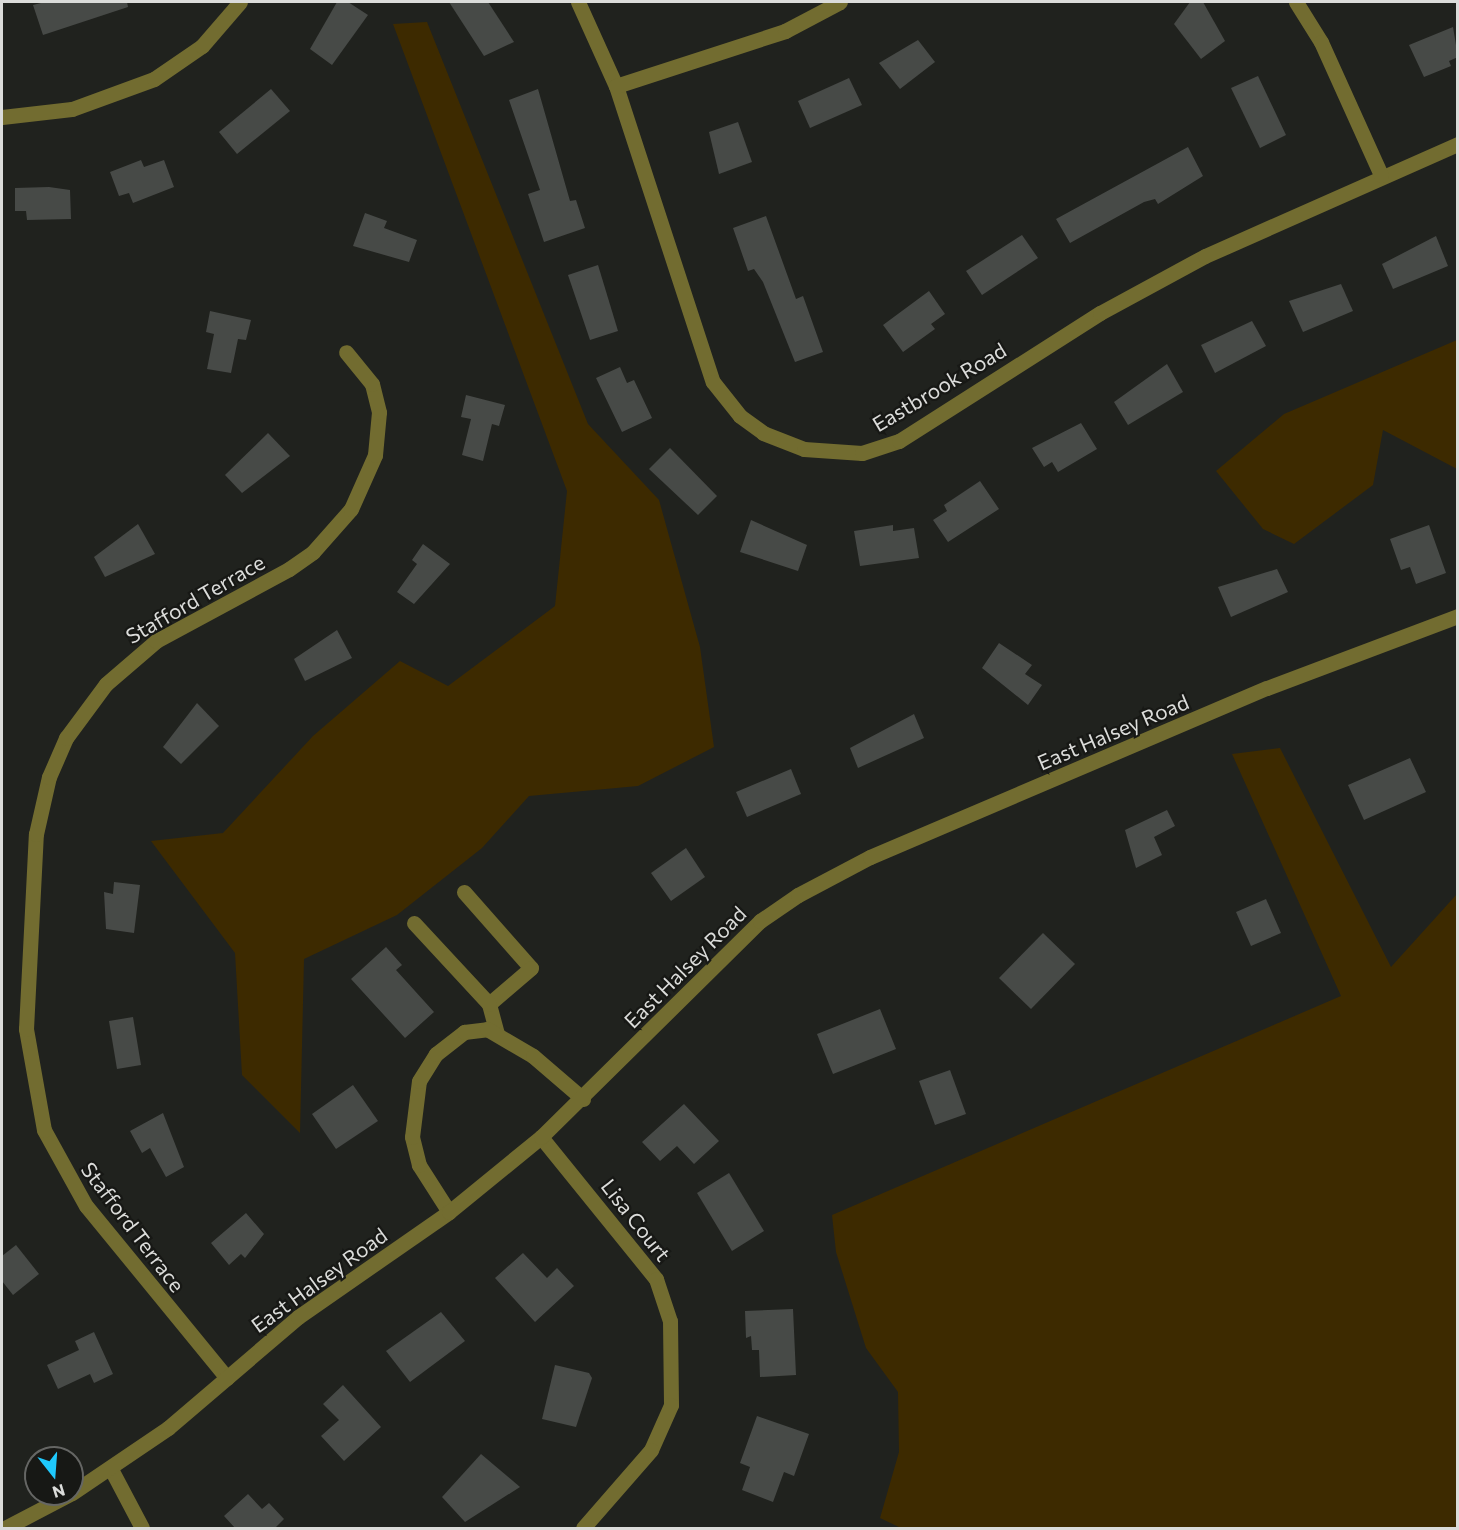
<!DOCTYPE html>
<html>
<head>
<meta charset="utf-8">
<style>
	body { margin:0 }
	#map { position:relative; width:1459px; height:1530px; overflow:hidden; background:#20221e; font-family:Commissioner,sans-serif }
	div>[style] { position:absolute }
	.green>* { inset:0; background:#3d2a00 }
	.building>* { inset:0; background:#474a47 }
	.minor>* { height:15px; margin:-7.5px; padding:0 7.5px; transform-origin:7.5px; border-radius:7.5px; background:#726c30 }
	span { translate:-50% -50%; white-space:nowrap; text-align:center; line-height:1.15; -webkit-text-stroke:4.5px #171815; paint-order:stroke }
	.street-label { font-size:21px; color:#dbdcda }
	.frame { position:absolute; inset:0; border:3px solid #dbdcda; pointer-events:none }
	.north { position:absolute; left:24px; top:1446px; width:60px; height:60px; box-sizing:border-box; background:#171815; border:2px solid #656664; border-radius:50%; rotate:163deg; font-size:16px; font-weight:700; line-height:24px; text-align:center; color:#dbdcda }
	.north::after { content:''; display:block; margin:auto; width:21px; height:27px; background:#1fc9fd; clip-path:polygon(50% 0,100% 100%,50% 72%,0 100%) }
</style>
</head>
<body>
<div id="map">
	<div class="green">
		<div style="clip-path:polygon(427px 22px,588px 424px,659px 500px,700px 647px,714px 747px,638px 786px,529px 796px,482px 848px,397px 915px,304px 959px,300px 1133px,242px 1075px,235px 953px,151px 841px,223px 833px,313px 736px,400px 661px,448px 686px,555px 606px,567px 491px,393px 24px)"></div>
		<div style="clip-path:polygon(1457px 340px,1457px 469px,1383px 430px,1373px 485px,1294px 544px,1263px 529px,1216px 471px,1284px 414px)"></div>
		<div style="clip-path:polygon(1280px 748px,1391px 967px,1457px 894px,1457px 1528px,901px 1528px,880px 1518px,899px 1452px,898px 1392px,866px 1348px,836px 1252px,832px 1215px,1341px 996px,1232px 754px)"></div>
	</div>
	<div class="building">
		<div style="clip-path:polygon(45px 2px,127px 2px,128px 7px,43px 35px,33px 5px)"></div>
		<div style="clip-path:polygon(337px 2px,348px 2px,368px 15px,332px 65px,310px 49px)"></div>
		<div style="clip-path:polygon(449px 2px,488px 2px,514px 42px,484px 56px)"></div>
		<div style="clip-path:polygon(1190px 2px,1203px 2px,1225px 41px,1201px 59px,1174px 24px)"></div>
		<div style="clip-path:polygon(1453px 27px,1458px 57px,1449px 61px,1451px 66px,1424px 77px,1409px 45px)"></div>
		<div style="clip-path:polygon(918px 40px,935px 62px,900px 89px,879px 63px)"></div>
		<div style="clip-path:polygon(1258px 76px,1286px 135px,1260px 148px,1231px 88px)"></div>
		<div style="clip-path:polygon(849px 78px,862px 105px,810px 128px,798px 101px)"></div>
		<div style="clip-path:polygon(271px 89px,290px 111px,237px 154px,219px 132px)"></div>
		<div style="clip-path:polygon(538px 89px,570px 201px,576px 200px,585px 228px,544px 242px,528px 194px,540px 190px,509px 100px)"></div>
		<div style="clip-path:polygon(738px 122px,752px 162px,719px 174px,709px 132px)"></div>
		<div style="clip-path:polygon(1188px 147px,1203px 176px,1158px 204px,1155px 199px,1144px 202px,1070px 243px,1056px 219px)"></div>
		<div style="clip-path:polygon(141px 160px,144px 167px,164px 160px,174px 187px,133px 203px,129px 193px,119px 196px,110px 172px)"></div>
		<div style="clip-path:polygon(49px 187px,70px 190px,71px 219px,27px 220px,26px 211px,15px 211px,15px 188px)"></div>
		<div style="clip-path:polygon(365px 213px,387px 221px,384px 228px,417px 240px,409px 262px,353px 246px)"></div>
		<div style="clip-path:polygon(766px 216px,796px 299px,803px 296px,823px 352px,795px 362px,763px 282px,754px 269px,748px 271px,733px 228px)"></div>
		<div style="clip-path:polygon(1022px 235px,1038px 258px,982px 295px,966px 271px)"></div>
		<div style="clip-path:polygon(1436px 236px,1448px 266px,1393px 289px,1382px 264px)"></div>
		<div style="clip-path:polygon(598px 265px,618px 331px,590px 340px,568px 275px)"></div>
		<div style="clip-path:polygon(1341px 284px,1353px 311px,1303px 332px,1289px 301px)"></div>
		<div style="clip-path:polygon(929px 291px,945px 314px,931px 324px,935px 329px,903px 352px,883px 325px)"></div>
		<div style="clip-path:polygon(210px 311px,251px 320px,246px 340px,238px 339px,231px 373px,207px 369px,214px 334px,206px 332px)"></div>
		<div style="clip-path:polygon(1252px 321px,1266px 346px,1215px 373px,1201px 345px)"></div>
		<div style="clip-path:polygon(1167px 364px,1183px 392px,1128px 425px,1114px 402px)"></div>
		<div style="clip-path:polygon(620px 367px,627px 383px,634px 380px,652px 418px,622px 432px,596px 378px)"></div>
		<div style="clip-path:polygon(466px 395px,505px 405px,499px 426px,492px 424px,483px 461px,462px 455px,471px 419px,461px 417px)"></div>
		<div style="clip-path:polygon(1081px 423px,1097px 449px,1058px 472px,1052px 462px,1044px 467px,1032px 448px)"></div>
		<div style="clip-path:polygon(268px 433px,290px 456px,242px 493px,225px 475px)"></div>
		<div style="clip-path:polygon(670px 448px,717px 496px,698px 515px,649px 469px)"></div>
		<div style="clip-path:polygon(980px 481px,999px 509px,948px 542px,933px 520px,947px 511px,944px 505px)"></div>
		<div style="clip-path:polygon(751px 520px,807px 545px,798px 571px,740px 552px)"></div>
		<div style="clip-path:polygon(138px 524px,155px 554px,105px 577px,94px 557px)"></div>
		<div style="clip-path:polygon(893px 525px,893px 531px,914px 528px,919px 558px,860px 566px,854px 531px)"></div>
		<div style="clip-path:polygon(1429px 525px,1446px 573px,1416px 584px,1410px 567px,1401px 570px,1390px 539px)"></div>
		<div style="clip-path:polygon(423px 544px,450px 564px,414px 604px,397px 592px,417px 564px,412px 560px)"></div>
		<div style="clip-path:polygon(1277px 569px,1288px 592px,1231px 617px,1218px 587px)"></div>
		<div style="clip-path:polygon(337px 630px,352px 658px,305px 681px,294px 659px)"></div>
		<div style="clip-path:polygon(999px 643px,1032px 665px,1025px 674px,1042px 685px,1028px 705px,982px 668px)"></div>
		<div style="clip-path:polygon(197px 703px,219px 726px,181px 764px,163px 747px)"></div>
		<div style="clip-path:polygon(914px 714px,924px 738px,858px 768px,850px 748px)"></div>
		<div style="clip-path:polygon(1410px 758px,1426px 792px,1364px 820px,1348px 785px)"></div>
		<div style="clip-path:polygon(791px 769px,801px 794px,747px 817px,736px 792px)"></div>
		<div style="clip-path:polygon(1167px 810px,1175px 826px,1154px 837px,1162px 855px,1136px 868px,1125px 830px)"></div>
		<div style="clip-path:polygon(686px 848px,705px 877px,671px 901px,651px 873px)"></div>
		<div style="clip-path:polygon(114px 882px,140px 885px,134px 933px,106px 929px,104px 892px,113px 894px)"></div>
		<div style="clip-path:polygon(1266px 899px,1281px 933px,1251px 946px,1236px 912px)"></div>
		<div style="clip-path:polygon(1043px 933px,1075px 964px,1031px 1009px,999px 978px)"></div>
		<div style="clip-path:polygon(386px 947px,402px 965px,396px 970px,434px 1012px,405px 1038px,351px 979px)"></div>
		<div style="clip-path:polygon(880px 1009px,896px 1049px,833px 1074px,817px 1034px)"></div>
		<div style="clip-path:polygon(133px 1017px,141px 1065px,117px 1069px,109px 1021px)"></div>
		<div style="clip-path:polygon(950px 1070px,966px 1114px,935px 1125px,919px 1081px)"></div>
		<div style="clip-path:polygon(353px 1085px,378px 1121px,336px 1149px,312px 1114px)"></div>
		<div style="clip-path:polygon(684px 1104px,719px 1141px,694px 1164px,677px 1146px,660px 1161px,642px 1142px)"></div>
		<div style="clip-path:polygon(163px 1113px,184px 1167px,166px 1177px,150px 1148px,142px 1153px,130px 1131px)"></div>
		<div style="clip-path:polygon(729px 1173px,764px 1231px,732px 1251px,697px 1193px)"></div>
		<div style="clip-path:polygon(246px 1213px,264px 1234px,245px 1258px,241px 1254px,229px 1265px,211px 1243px)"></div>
		<div style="clip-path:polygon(16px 1245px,39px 1274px,13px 1295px,2px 1281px,2px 1256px)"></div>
		<div style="clip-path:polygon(523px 1253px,547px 1278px,557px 1268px,574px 1286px,535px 1322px,495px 1278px)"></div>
		<div style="clip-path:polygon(793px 1309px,796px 1375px,760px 1377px,759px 1350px,752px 1350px,751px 1336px,746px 1338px,745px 1311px)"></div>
		<div style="clip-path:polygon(441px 1312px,465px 1341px,410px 1382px,386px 1351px)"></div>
		<div style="clip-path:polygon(94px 1332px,113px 1374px,94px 1383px,90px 1374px,58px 1389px,47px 1365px,79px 1350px,75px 1341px)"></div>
		<div style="clip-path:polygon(555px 1365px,589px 1373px,592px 1378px,576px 1427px,542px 1419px)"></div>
		<div style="clip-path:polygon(343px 1385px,381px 1427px,344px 1461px,321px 1436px,339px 1420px,323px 1404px)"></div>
		<div style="clip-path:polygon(757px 1416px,809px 1434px,794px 1476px,784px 1472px,773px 1502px,742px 1490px,750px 1467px,740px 1463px)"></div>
		<div style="clip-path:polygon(481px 1454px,520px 1487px,465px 1522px,442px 1497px)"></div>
		<div style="clip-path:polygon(248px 1494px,262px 1509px,269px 1503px,284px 1519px,275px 1528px,235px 1528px,224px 1516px)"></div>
	</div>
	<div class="minor">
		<div style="left:578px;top:2px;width:92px;rotate:65.7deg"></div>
		<div style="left:616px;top:86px;width:311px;rotate:71.9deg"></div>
		<div style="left:713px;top:382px;width:43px;rotate:51.5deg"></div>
		<div style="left:740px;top:416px;width:29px;rotate:36deg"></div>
		<div style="left:763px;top:433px;width:44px;rotate:21.3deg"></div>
		<div style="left:804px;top:449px;width:58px;rotate:3.9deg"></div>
		<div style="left:862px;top:453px;width:39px;rotate:-18deg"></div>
		<div style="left:899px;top:441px;width:238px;rotate:-32.5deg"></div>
		<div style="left:1100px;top:313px;width:119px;rotate:-28.5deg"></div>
		<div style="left:1205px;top:256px;width:277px;rotate:-23.9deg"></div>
		<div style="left:1296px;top:2px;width:47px;rotate:58deg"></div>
		<div style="left:1321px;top:42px;width:146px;rotate:65.7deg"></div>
		<div style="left:616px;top:86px;width:178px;rotate:-18deg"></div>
		<div style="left:785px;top:31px;width:62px;rotate:-27.8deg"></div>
		<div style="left:2px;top:117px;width:70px;rotate:-6.5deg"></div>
		<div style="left:72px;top:109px;width:87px;rotate:-20.1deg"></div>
		<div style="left:154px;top:79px;width:58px;rotate:-34.5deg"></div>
		<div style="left:202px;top:46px;width:58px;rotate:-49.2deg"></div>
		<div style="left:464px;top:892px;width:101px;rotate:48.6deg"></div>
		<div style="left:531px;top:968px;width:55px;rotate:139.4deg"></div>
		<div style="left:489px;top:1004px;width:30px;rotate:75deg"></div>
		<div style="left:414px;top:923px;width:110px;rotate:47.2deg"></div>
		<div style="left:541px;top:1137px;width:183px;rotate:51deg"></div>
		<div style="left:656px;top:1279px;width:44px;rotate:71.6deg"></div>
		<div style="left:670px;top:1321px;width:84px;rotate:89.3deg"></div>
		<div style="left:671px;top:1405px;width:49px;rotate:114deg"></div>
		<div style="left:651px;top:1450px;width:103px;rotate:131.1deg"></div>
		<div style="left:449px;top:1212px;width:56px;rotate:-122.6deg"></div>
		<div style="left:419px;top:1165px;width:29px;rotate:-104deg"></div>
		<div style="left:412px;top:1137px;width:56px;rotate:-82.9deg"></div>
		<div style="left:419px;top:1081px;width:32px;rotate:-58deg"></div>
		<div style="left:436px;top:1054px;width:36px;rotate:-38deg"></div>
		<div style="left:464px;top:1032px;width:23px;rotate:-7deg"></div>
		<div style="left:487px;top:1029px;width:53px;rotate:30.4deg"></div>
		<div style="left:533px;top:1056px;width:66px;rotate:40.7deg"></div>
		<div style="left:227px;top:1378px;width:222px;rotate:-129.3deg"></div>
		<div style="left:86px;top:1206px;width:87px;rotate:-118.9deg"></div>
		<div style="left:44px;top:1130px;width:103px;rotate:-100.1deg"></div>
		<div style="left:26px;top:1029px;width:195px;rotate:-87.1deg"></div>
		<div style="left:36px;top:834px;width:58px;rotate:-77.2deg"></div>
		<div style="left:49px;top:777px;width:43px;rotate:-66.4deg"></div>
		<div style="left:66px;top:738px;width:67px;rotate:-53.5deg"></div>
		<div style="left:106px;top:684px;width:66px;rotate:-40.7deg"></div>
		<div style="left:156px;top:641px;width:151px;rotate:-28.4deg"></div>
		<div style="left:289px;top:569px;width:29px;rotate:-35deg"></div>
		<div style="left:313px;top:552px;width:57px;rotate:-48.5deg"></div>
		<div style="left:351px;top:509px;width:59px;rotate:-66deg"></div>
		<div style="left:375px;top:455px;width:43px;rotate:-84.7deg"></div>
		<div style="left:379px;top:412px;width:29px;rotate:-104deg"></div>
		<div style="left:372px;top:384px;width:41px;rotate:-129.1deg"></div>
		<div style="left:112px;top:1471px;width:64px;rotate:62.2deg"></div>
		<div style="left:72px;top:1493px;width:116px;rotate:-34.1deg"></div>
		<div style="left:168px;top:1428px;width:171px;rotate:-40.5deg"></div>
		<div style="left:298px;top:1317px;width:184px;rotate:-34.8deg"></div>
		<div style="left:449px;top:1212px;width:119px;rotate:-39.2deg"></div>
		<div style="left:541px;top:1137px;width:308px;rotate:-44.6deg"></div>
		<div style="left:760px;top:921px;width:46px;rotate:-34.4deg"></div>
		<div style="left:798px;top:895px;width:81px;rotate:-27.8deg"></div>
		<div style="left:870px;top:857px;width:431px;rotate:-23.1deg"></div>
		<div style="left:1267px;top:688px;width:204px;rotate:-20.7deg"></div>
		<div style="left:5px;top:1528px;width:73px;rotate:-27.6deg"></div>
	</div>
	<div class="street-label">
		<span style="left:939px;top:387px;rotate:-31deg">Eastbrook Road</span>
		<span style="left:195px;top:599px;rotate:-30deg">Stafford Terrace</span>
		<span style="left:1113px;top:732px;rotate:-23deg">East Halsey Road</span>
		<span style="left:685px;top:967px;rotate:-45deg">East Halsey Road</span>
		<span style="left:636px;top:1220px;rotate:52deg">Lisa Court</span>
		<span style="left:133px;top:1227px;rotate:53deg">Stafford Terrace</span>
		<span style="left:319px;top:1280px;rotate:-36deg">East Halsey Road</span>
	</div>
	<div class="frame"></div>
	<div class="north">N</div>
</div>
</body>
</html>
